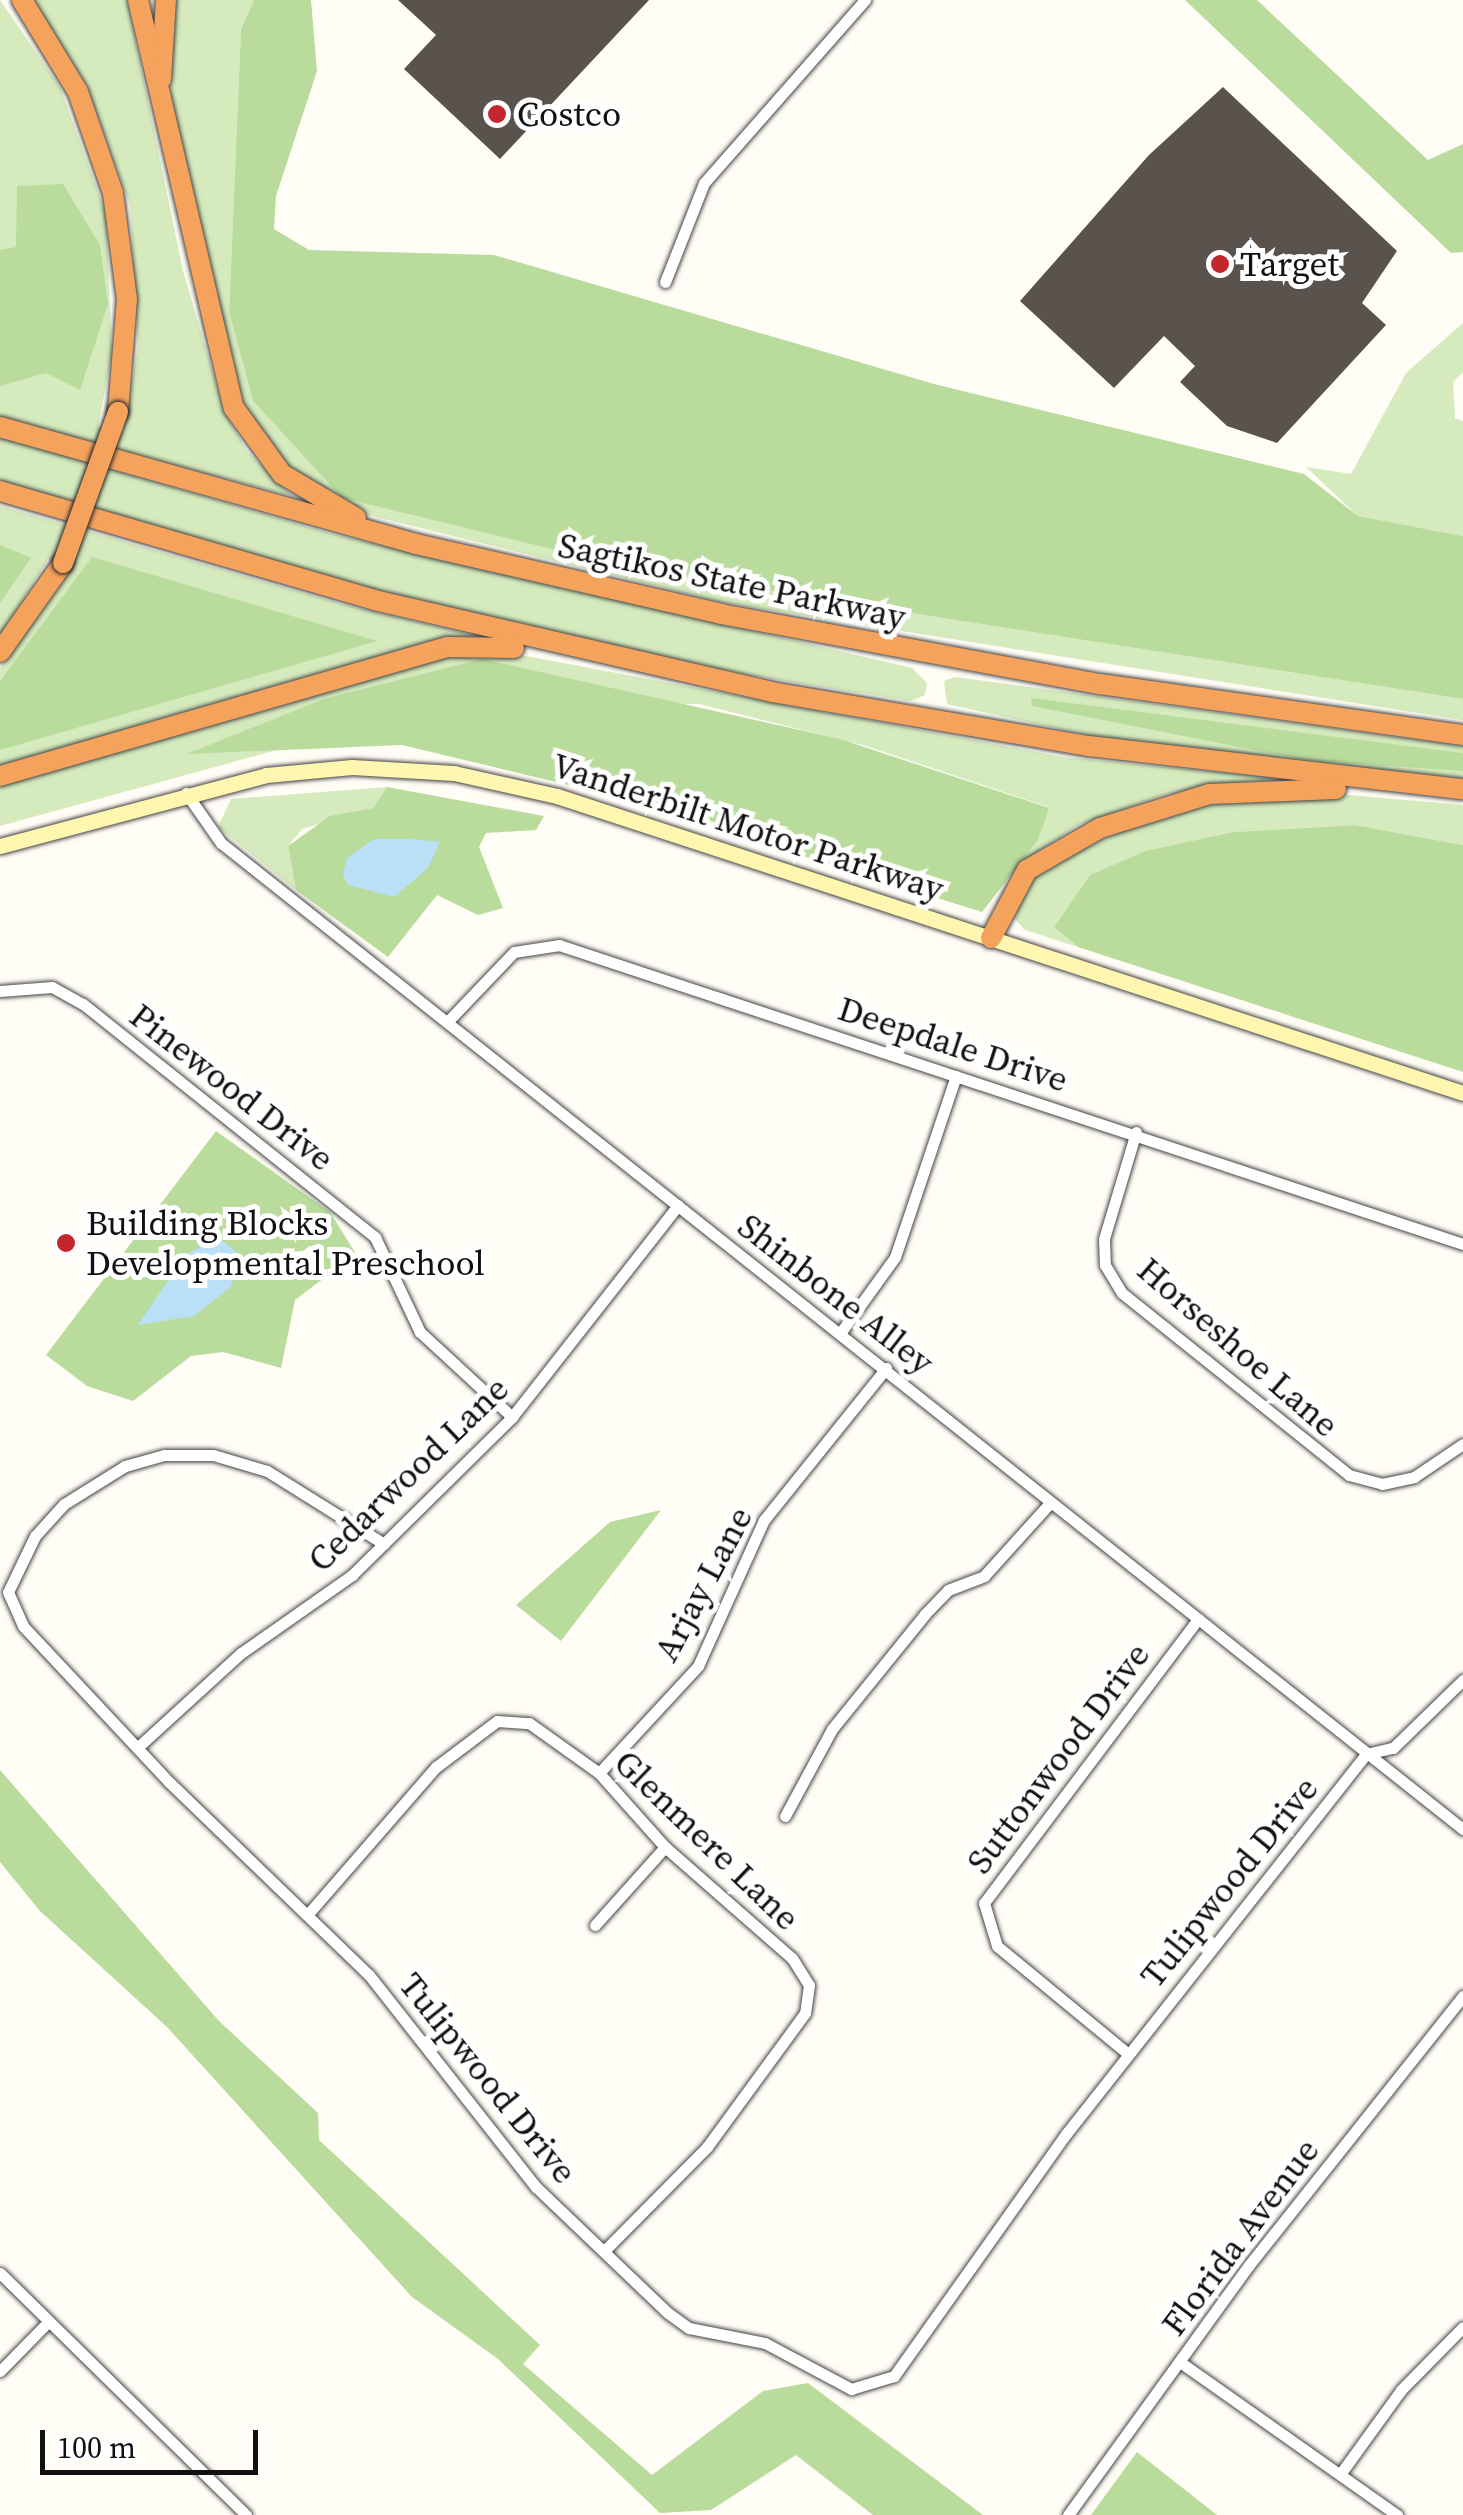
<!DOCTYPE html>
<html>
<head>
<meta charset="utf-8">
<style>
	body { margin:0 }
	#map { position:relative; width:1463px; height:2515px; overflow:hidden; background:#fffdf5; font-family:"Source Serif 4",serif }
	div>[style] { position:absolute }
	.green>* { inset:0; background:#d5ebbd }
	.forest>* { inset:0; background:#b9dc9c }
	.water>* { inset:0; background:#b9e0f7 }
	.building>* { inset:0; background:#5a524d }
	.roads { filter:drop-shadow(0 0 2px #444) drop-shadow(0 0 2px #444) }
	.minor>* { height:11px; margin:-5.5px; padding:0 5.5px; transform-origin:5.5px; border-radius:5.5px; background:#fff }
	.secondary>* { height:15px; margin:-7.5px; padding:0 7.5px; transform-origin:7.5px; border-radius:7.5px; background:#fff6b0 }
	.motorway>* { height:20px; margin:-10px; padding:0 10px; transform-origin:10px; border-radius:10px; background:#f5a25d }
	.bridges { filter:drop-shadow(0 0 2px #222) drop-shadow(0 0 2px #222) }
	.motorway-bridge>* { height:20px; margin:-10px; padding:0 10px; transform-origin:10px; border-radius:10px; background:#f5a25d }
	.dots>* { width:28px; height:28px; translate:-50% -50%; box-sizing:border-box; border:5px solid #fff; border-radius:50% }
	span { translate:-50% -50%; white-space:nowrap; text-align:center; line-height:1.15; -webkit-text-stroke:10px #fff; paint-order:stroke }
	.poi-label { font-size:35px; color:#111 }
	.left { translate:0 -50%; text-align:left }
	.street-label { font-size:35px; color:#111 }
	.scale { position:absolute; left:40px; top:2430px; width:218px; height:45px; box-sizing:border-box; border:5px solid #111; border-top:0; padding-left:12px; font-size:30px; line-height:35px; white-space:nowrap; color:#111; -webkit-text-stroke:8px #fff; paint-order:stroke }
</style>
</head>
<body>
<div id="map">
	<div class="green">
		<div style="clip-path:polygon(0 0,60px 87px,106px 214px,112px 354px,98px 426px,123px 432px,138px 347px,130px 205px,87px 86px,32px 0,127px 0,183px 271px,224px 410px,246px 450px,292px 496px,0 418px)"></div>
		<div style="clip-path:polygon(174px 0,254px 0,241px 29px,229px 312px,253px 401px,342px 498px,641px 571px,1463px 699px,1463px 720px,725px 603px,368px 515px,316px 491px,275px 461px,241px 402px,170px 115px)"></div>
		<div style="clip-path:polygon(1463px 323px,1463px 372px,1453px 382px,1455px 418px,1463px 421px,1463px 536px,1358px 516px,1306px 467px,1351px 474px,1406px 373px)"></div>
		<div style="clip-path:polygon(0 437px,332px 534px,912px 668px,927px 683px,925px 695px,911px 701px,660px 661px,380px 594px,0 483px)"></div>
		<div style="clip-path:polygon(0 506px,338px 603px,480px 637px,0 769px,0 668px,69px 571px,48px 559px,0 636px)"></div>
		<div style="clip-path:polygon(463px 653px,526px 656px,1063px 757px,1277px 778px,1166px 794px,1076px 826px,1016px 866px,982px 912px,1013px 861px,1038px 840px,1048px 807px,866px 746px,699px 704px,323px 699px,191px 753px,277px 750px,0 826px,0 785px)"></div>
		<div style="clip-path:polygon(955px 677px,1463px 746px,1463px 781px,1106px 739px,947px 704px,944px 681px)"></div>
		<div style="clip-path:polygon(387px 787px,373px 808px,302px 829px,288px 846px,296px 890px,218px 827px,231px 799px)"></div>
		<div style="clip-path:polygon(1326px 793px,1463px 805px,1463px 845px,1355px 825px,1234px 832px,1090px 875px,1054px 927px,1078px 947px,1025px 930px,1009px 912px,1040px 867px,1171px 809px)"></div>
	</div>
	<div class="forest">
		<div style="clip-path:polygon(254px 0,311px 0,317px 71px,276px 196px,274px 229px,309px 250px,494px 255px,934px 384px,1304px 474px,1358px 516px,1463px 536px,1463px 699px,641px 571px,342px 498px,253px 401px,229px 312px,241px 29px)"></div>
		<div style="clip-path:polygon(1185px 0,1257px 0,1428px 160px,1463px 144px,1463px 252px,1451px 253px)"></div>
		<div style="clip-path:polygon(63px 184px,100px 245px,108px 304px,80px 390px,46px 373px,0 386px,0 250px,16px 247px,17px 186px)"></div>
		<div style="clip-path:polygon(0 545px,31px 558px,0 603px)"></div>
		<div style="clip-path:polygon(92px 557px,377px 641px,0 750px,0 681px)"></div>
		<div style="clip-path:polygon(482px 659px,840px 739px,1049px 808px,1038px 840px,982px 912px,602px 793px,402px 745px,187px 754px,323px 699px)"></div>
		<div style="clip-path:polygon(1031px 698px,1463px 753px,1463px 771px,1305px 760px,1032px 706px)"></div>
		<div style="clip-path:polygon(387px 787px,544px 816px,536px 830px,486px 833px,479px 847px,503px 908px,478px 915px,437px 895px,388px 957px,296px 890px,288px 846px,330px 816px,373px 808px)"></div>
		<div style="clip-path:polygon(1355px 825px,1463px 845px,1463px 1072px,1078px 947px,1054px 927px,1090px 875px,1146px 851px,1234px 832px)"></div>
		<div style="clip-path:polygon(216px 1131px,330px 1212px,356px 1254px,295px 1300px,281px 1368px,223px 1352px,191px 1356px,133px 1401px,87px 1386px,46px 1355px)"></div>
		<div style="clip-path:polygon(661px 1510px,561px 1641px,516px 1605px,610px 1522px)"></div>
		<div style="clip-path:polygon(0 1770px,219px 2021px,318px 2113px,319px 2140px,540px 2345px,523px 2364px,652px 2475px,763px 2391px,808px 2383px,983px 2515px,873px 2515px,796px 2455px,711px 2510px,660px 2513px,498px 2359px,412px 2297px,167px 2027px,40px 1911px,0 1862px)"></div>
		<div style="clip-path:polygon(1137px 2452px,1217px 2515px,1091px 2515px)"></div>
	</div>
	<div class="water">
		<div style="clip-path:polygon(374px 839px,411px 839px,440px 842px,428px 868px,394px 897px,348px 885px,343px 875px,347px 858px)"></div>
		<div style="clip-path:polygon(219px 1238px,239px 1254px,231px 1287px,194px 1316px,138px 1325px,186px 1254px)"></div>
	</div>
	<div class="building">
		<div style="clip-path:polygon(398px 0,649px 0,500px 159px,404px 69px,436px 35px)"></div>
		<div style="clip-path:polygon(1223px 87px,1397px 251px,1362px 303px,1386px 325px,1277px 443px,1227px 426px,1180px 382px,1195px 366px,1164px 336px,1114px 388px,1020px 301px,1149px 155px)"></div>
	</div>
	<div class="roads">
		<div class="minor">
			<div style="left:665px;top:282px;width:106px;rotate:-68.5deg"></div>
			<div style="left:704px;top:183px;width:244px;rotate:-48.7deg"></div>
			<div style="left:186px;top:793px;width:61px;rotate:55deg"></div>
			<div style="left:221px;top:843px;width:1586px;rotate:38.45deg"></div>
			<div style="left:0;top:991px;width:52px;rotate:-4.4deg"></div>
			<div style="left:52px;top:987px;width:35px;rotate:29deg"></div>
			<div style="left:83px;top:1004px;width:374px;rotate:38.6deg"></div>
			<div style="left:375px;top:1237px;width:105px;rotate:64.7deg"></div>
			<div style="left:420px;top:1332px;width:125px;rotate:42.7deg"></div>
			<div style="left:449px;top:1020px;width:94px;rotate:-46.3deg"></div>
			<div style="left:514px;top:952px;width:46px;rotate:-8.8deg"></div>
			<div style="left:559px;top:945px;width:952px;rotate:18.3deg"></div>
			<div style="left:1136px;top:1132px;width:112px;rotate:106.7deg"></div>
			<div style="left:1104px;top:1239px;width:26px;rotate:88deg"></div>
			<div style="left:1105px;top:1265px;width:33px;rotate:59deg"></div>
			<div style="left:1122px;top:1293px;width:291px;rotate:38.7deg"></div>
			<div style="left:1349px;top:1475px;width:34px;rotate:15deg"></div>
			<div style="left:1382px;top:1484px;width:33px;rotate:-12deg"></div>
			<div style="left:1414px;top:1477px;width:59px;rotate:-34deg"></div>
			<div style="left:841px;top:1332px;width:92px;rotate:-54.2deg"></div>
			<div style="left:895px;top:1257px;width:191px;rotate:-71.4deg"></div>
			<div style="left:384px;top:1544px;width:138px;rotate:-148deg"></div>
			<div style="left:267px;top:1471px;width:56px;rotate:-163.5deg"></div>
			<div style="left:213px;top:1455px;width:49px;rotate:180deg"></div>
			<div style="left:164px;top:1455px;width:41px;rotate:164.2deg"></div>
			<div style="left:125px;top:1466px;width:72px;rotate:148.1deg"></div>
			<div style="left:64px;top:1504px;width:43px;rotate:132.2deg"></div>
			<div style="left:35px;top:1536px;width:62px;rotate:115.7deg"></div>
			<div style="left:8px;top:1592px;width:37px;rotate:66deg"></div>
			<div style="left:23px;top:1626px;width:214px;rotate:46.9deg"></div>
			<div style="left:169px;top:1782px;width:278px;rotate:44deg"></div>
			<div style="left:369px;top:1975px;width:270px;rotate:51.8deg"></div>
			<div style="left:536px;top:2187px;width:182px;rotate:43.7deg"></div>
			<div style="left:668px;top:2313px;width:26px;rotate:36deg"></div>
			<div style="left:689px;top:2328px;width:77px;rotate:11.2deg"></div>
			<div style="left:765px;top:2343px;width:98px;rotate:28.1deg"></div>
			<div style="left:851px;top:2389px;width:45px;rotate:-16.8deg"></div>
			<div style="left:894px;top:2376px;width:297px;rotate:-54.6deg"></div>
			<div style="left:1066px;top:2134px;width:484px;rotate:-51.7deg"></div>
			<div style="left:1366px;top:1754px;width:28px;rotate:-13deg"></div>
			<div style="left:1393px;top:1748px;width:98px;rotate:-44.2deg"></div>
			<div style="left:138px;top:1747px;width:139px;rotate:-42.4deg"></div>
			<div style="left:241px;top:1653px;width:136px;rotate:-35.1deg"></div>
			<div style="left:352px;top:1575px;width:225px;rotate:-44.6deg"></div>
			<div style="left:512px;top:1417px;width:269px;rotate:-51.9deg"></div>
			<div style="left:599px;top:1773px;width:146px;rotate:-47.2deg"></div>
			<div style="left:698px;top:1666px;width:160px;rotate:-65.7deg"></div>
			<div style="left:764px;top:1520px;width:195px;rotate:-51.2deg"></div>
			<div style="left:785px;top:1816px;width:99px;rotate:-61.6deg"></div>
			<div style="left:832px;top:1729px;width:148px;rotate:-51deg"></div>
			<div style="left:925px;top:1614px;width:33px;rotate:-46deg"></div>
			<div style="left:948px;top:1590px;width:39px;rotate:-21deg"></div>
			<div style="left:984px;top:1576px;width:98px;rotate:-47.9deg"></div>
			<div style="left:308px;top:1914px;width:195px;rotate:-49deg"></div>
			<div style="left:436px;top:1767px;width:76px;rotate:-37deg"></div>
			<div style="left:497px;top:1721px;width:32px;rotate:4deg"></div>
			<div style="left:529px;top:1723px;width:86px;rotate:35.5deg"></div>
			<div style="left:599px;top:1773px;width:99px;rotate:48.3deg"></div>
			<div style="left:665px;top:1847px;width:169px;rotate:41.2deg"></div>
			<div style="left:792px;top:1958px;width:32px;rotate:58deg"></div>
			<div style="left:809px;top:1985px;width:28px;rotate:98deg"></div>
			<div style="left:805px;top:2013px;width:166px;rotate:126.2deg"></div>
			<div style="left:707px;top:2147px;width:146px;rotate:134.7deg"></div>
			<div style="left:595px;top:1925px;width:105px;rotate:-48.1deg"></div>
			<div style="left:1127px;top:2053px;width:168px;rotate:-140.5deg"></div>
			<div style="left:997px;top:1946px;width:45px;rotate:-106.8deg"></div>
			<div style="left:984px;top:1903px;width:356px;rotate:-53deg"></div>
			<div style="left:0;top:2273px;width:345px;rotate:44.5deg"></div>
			<div style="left:1180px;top:2362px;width:266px;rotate:35.2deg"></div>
			<div style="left:0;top:2371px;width:63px;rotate:-45.6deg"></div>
			<div style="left:1341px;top:2473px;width:102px;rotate:-54.1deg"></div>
			<div style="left:1401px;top:2390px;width:88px;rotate:-45.5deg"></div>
			<div style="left:1068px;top:2515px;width:309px;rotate:-54.1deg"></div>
			<div style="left:1249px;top:2265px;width:344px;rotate:-51.5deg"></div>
		</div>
		<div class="secondary">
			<div style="left:0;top:846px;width:275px;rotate:-14.9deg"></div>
			<div style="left:266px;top:775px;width:86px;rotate:-5.3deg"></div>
			<div style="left:352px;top:767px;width:102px;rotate:3.4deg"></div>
			<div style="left:454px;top:773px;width:106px;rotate:12.6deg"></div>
			<div style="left:557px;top:796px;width:953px;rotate:18.15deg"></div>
		</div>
		<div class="motorway">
			<div style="left:22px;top:0;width:108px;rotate:58.7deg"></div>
			<div style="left:78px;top:92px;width:107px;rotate:70.9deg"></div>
			<div style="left:113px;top:193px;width:107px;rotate:82.5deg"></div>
			<div style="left:127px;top:299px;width:113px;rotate:94.6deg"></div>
			<div style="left:138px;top:0;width:419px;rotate:76.8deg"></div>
			<div style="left:234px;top:408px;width:82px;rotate:54deg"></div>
			<div style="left:282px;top:474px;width:86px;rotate:30.7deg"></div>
			<div style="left:161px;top:79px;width:79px;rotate:-86.4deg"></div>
			<div style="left:0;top:427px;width:432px;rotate:15.7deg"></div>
			<div style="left:416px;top:544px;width:313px;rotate:12.9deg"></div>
			<div style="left:721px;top:614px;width:385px;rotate:10.5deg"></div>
			<div style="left:1100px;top:684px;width:367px;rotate:8deg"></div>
			<div style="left:0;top:491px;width:390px;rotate:16.2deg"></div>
			<div style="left:374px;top:600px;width:408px;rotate:13deg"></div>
			<div style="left:772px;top:692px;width:322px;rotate:9.7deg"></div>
			<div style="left:1089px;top:746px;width:376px;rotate:6.6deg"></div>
			<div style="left:0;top:652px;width:109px;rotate:-54.7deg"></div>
			<div style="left:0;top:776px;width:465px;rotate:-16.1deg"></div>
			<div style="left:447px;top:647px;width:67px;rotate:0.9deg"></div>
			<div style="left:991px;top:938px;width:77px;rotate:-62.1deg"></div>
			<div style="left:1027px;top:870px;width:84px;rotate:-29.9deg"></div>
			<div style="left:1100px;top:828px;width:114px;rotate:-17.3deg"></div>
			<div style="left:1209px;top:794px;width:127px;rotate:-2.3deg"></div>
		</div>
	</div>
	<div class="bridges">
		<div class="motorway-bridge">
			<div style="left:63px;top:563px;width:161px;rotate:-70deg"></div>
		</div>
	</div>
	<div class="dots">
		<div style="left:497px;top:114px;background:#c4262e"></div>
		<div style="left:1220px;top:264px;background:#c4262e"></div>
		<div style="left:66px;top:1243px;background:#c4262e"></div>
	</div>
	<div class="poi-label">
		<span class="left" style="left:517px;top:114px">Costco</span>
		<span class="left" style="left:1240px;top:264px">Target</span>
		<span class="left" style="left:86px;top:1243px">Building Blocks<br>Developmental Preschool</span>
	</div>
	<div class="street-label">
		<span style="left:732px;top:581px;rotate:12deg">Sagtikos State Parkway</span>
		<span style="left:748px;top:827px;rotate:18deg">Vanderbilt Motor Parkway</span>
		<span style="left:953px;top:1044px;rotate:18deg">Deepdale Drive</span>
		<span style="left:232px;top:1087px;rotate:38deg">Pinewood Drive</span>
		<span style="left:836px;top:1294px;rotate:38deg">Shinbone Alley</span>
		<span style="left:1238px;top:1347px;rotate:41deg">Horseshoe Lane</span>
		<span style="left:408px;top:1474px;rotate:-44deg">Cedarwood Lane</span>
		<span style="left:703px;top:1584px;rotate:-62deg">Arjay Lane</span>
		<span style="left:1058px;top:1758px;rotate:-53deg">Suttonwood Drive</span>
		<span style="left:707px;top:1840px;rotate:44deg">Glenmere Lane</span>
		<span style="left:1229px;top:1882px;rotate:-51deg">Tulipwood Drive</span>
		<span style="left:488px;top:2078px;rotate:51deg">Tulipwood Drive</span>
		<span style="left:1240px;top:2237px;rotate:-53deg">Florida Avenue</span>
	</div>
	<div class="scale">100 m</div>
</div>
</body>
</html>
